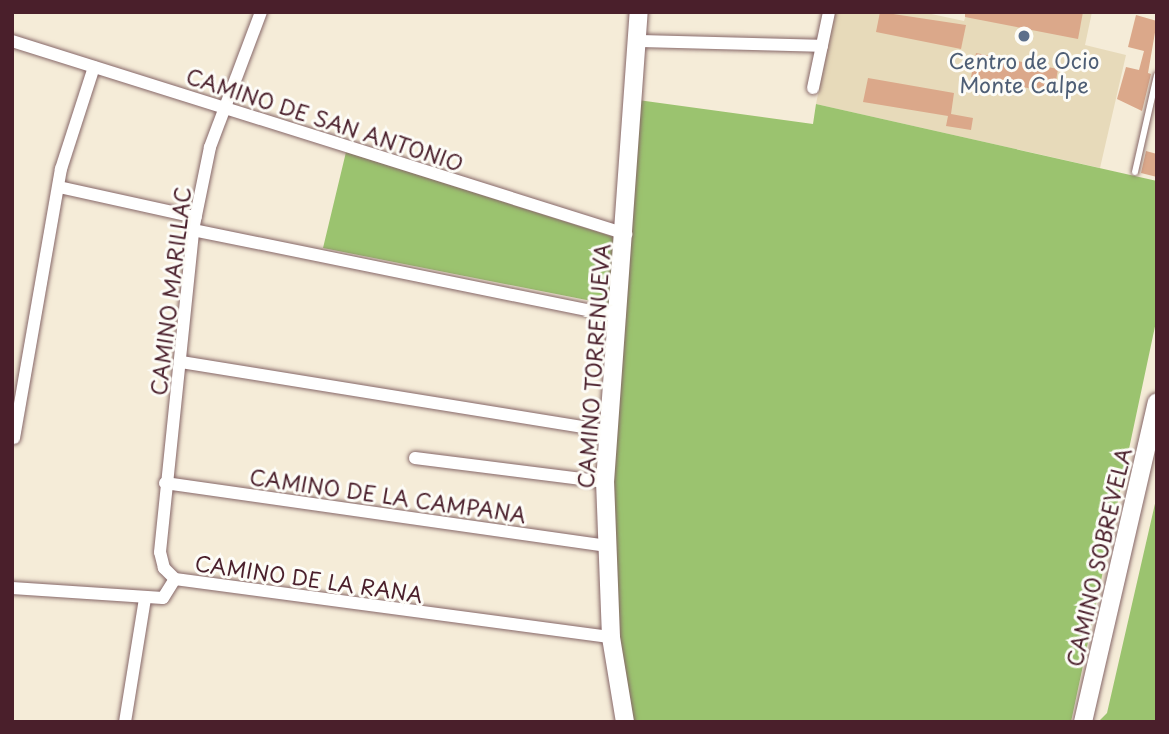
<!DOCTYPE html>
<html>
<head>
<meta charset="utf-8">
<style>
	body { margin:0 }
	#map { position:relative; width:1169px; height:734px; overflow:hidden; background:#f5ecd8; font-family:"Playpen Sans",sans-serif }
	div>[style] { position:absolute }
	.built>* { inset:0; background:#e7daba }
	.green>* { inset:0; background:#9bc36f }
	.building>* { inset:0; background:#dba88a }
	.roads { filter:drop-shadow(0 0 2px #866768) drop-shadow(0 0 2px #866768) }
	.lane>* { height:6px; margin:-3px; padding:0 3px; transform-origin:3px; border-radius:3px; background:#fff }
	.street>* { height:12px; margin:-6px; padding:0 6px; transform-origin:6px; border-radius:6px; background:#fff }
	.secondary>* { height:18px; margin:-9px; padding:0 9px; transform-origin:9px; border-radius:9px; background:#fff }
	.dots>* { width:19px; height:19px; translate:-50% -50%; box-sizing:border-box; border:4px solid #fdfcf7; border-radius:50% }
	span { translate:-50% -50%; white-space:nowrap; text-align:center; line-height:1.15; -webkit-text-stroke:6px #fdfcf7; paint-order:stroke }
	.service-label { font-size:21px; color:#4e5e75 }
	.street-label { font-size:21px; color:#4a1f2b }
	.frame { position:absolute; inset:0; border:14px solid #4a1f2b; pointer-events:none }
</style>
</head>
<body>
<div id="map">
	<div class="built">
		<div style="clip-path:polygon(835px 12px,922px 12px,964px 21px,967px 12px,1092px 12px,1085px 45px,1126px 55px,1100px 168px,816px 104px)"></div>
	</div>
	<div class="green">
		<div style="clip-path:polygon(638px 100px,813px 124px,816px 104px,1157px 181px,1157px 317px,1071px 722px,633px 722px,620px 641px,613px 515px,614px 438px)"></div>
		<div style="clip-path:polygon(346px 152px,617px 238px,609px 284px,614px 285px,612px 305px,323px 248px)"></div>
		<div style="clip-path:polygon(1157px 495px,1157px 722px,1098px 722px,1107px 713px)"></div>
	</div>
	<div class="building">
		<div style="clip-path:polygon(880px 12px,966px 25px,961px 49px,876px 32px)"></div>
		<div style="clip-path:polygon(965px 12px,1083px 12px,1078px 39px,965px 17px)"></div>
		<div style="clip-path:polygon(1136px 15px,1157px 21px,1148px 73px,1151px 74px,1142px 111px,1117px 99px,1126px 67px,1139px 70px,1144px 51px,1128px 47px)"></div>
		<div style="clip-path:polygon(976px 53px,1058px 69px,1054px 93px,971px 77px)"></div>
		<div style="clip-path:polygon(868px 78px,954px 93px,951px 114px,973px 118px,971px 130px,946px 126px,948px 116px,863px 102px)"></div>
		<div style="clip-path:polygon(1146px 151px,1157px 154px,1157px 177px,1141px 173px)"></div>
	</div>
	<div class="roads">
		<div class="lane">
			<div style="left:1135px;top:172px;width:99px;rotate:-77.2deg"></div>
		</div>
		<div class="street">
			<div style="left:12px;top:41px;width:644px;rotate:17.45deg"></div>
			<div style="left:637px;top:41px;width:185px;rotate:1.5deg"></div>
			<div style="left:813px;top:88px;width:78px;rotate:-78.1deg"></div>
			<div style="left:59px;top:187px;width:140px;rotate:12.4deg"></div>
			<div style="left:193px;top:230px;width:435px;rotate:11.5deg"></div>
			<div style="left:181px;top:362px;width:433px;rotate:9.2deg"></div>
			<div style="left:14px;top:438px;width:273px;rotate:-80.1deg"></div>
			<div style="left:61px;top:169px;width:107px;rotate:-72.1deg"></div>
			<div style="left:415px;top:458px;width:192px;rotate:7.2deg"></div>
			<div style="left:165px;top:483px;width:445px;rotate:8.1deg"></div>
			<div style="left:175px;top:579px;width:16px;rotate:-135deg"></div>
			<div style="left:164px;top:568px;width:16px;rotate:-104deg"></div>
			<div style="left:160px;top:552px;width:324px;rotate:-84.1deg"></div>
			<div style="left:193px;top:230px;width:85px;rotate:-78.4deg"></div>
			<div style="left:210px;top:147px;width:144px;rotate:-69.3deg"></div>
			<div style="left:175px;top:579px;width:440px;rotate:7.6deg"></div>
			<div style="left:12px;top:588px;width:151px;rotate:3.8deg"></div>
			<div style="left:163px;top:598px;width:22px;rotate:-58deg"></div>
			<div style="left:125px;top:722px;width:126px;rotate:-80.8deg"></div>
		</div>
		<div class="secondary">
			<div style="left:625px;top:722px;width:86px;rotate:-99.4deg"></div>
			<div style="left:611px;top:637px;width:155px;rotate:-92.2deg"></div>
			<div style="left:605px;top:482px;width:471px;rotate:-85.9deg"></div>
			<div style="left:1083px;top:722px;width:328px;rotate:-77deg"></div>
		</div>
	</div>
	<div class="dots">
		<div style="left:1024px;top:36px;background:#5c6f8a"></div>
	</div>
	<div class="service-label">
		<span style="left:1024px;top:72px">Centro de Ocio<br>Monte Calpe</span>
	</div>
	<div class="street-label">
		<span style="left:325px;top:119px;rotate:18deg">CAMINO DE SAN ANTONIO</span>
		<span style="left:170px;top:291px;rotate:-83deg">CAMINO MARILLAC</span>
		<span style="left:593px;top:366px;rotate:-86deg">CAMINO TORRENUEVA</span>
		<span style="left:388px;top:495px;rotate:8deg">CAMINO DE LA CAMPANA</span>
		<span style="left:1098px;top:557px;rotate:-77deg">CAMINO SOBREVELA</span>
		<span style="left:309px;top:578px;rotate:8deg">CAMINO DE LA RANA</span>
	</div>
	<div class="frame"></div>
</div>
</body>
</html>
